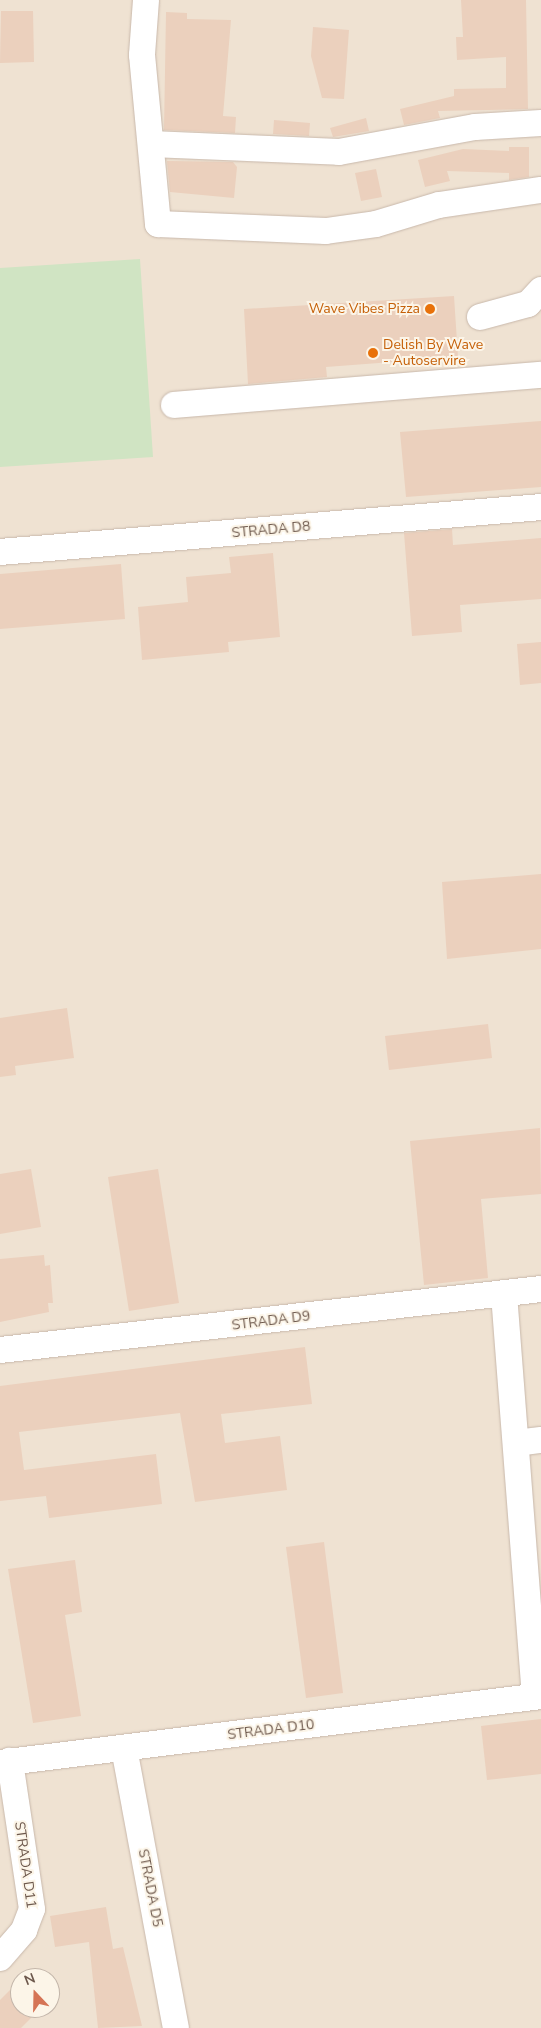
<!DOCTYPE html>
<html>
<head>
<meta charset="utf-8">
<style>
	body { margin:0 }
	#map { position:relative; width:541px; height:2028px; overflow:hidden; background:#f9f0e2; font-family:"Nunito Sans",sans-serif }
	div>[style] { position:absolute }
	.residential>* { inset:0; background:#efe2d2 }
	.green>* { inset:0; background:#d0e4c3 }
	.building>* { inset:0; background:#ebd0bd }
	.roads { filter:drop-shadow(0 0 1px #c8b8ab) drop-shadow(0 0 1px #c8b8ab) }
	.minor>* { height:26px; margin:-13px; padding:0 13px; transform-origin:13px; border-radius:13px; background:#fff }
	.dots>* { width:14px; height:14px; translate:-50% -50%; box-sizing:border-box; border:2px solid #fcf5e8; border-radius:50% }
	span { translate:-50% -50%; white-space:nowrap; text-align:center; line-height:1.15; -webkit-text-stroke:4px #fcf5e8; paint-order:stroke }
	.food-label { font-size:14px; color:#c56008 }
	.right { translate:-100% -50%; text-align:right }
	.left { translate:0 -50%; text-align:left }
	.street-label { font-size:14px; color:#6d584c }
	.north { position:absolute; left:10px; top:1968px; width:50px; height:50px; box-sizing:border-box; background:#fcf5e8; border:1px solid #c3b6aa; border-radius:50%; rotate:339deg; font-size:14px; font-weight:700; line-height:20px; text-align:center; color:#6d584c }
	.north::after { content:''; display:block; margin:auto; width:18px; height:22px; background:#d57455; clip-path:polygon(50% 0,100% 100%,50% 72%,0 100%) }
</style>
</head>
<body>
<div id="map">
	<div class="residential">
		<div style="clip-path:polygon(evenodd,0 0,541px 0,541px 2028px,0 2028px,0 0,20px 1978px,50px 1978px,50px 2008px,20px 2008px,20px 1978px)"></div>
	</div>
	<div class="green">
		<div style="clip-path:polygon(140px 259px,153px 457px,0 467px,0 268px)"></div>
	</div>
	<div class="building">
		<div style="clip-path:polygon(461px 0,526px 0,528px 109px,438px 111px,440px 118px,404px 125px,400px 109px,454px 96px,454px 89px,506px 88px,506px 57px,457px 60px,456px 37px,463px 37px)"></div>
		<div style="clip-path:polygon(1px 11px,33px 11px,34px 62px,0 63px)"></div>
		<div style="clip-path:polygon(166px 12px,187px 13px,187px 19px,231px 20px,223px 116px,236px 117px,235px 133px,164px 130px)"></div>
		<div style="clip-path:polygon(313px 27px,349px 30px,344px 99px,322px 98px,311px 56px)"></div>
		<div style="clip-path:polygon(366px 118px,369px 131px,333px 137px,330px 128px)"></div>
		<div style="clip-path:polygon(274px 120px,310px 123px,309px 136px,273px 134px)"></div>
		<div style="clip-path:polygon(509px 147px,529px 147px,529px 177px,509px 180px,509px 173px,447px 171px,450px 181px,425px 187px,418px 160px,463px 149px,509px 151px)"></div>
		<div style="clip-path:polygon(167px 161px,233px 162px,237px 167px,234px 198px,170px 192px)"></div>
		<div style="clip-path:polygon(376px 169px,382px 197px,361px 201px,355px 173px)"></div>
		<div style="clip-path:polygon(454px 296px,458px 357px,326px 367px,327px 377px,248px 384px,244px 309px)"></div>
		<div style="clip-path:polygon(541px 421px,541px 487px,406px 497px,400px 432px)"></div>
		<div style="clip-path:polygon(452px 529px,453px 545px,541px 538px,541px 599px,460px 605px,462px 632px,412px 636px,404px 533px)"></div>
		<div style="clip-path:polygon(273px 553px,280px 637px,228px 642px,229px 652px,142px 660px,138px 607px,188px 602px,186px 577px,231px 573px,229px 557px)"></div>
		<div style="clip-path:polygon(121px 564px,125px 619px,0 629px,0 574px)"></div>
		<div style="clip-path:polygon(541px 642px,541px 683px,520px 685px,517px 644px)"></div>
		<div style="clip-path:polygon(541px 874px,541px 949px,447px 959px,442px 882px)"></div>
		<div style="clip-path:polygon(67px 1008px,74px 1058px,15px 1066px,16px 1075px,0 1077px,0 1018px)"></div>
		<div style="clip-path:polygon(488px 1024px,492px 1058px,389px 1070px,385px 1036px)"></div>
		<div style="clip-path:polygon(540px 1128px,541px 1194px,481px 1199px,488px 1278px,424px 1285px,410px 1141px)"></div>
		<div style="clip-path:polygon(31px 1169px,41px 1227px,0 1234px,0 1174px)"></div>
		<div style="clip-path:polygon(158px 1169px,179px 1303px,129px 1311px,108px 1177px)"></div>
		<div style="clip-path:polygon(44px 1255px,45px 1266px,50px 1265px,53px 1303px,48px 1303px,49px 1312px,0 1322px,0 1259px)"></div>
		<div style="clip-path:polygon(305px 1347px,312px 1404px,221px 1414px,225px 1443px,280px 1436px,287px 1490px,195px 1502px,180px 1413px,19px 1432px,24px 1470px,156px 1454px,162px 1504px,49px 1518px,46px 1496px,0 1501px,0 1386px)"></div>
		<div style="clip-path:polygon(324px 1542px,343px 1693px,306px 1698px,286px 1547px)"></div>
		<div style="clip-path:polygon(75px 1560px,82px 1612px,65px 1615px,81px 1716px,33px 1723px,8px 1569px)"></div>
		<div style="clip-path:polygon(541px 1719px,541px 1774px,487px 1780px,481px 1726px)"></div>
		<div style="clip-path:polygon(106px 1907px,113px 1949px,123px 1947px,142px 2026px,98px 2028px,89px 1942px,55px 1947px,50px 1916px)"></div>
		<div style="clip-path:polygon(20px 1980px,20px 2008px,41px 2008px,21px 2028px,0 2028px,0 2000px)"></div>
	</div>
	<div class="roads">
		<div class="minor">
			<div style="left:146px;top:0;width:55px;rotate:94.2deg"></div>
			<div style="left:142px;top:55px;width:170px;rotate:84.6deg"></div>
			<div style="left:158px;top:224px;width:168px;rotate:2.4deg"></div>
			<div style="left:326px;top:231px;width:50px;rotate:-8deg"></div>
			<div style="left:376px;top:224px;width:66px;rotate:-16.8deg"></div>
			<div style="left:439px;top:205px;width:103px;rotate:-8.4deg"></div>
			<div style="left:151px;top:144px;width:188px;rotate:2.4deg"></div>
			<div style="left:339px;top:152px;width:138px;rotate:-10.4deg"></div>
			<div style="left:475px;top:127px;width:66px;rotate:-3.5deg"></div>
			<div style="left:480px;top:317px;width:50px;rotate:-15.2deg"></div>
			<div style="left:528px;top:304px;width:19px;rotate:-47deg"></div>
			<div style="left:174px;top:405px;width:368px;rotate:-4.7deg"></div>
			<div style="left:0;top:552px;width:543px;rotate:-4.75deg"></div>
			<div style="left:504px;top:1294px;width:403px;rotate:85.6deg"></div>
			<div style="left:0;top:1350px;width:544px;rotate:-6.43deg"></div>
			<div style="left:516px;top:1443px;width:25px;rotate:-7deg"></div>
			<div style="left:124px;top:1748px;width:285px;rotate:79.5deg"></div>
			<div style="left:0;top:1763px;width:545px;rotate:-7.06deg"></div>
			<div style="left:0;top:1958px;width:37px;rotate:-49deg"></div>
			<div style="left:24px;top:1930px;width:22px;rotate:-69deg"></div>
			<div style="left:32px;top:1909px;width:150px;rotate:-98.5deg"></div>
		</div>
	</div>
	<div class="dots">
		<div style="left:430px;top:309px;background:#e8710a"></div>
		<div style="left:373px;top:353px;background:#e8710a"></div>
	</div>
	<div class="food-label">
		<span class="right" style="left:420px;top:309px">Wave Vibes Pizza</span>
		<span class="left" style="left:383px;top:353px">Delish By Wave<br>- Autoservire</span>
	</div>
	<div class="street-label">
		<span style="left:271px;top:530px;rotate:-5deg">STRADA D8</span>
		<span style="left:271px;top:1321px;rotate:-7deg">STRADA D9</span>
		<span style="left:271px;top:1730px;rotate:-7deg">STRADA D10</span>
		<span style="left:25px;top:1865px;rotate:82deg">STRADA D11</span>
		<span style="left:150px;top:1888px;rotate:79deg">STRADA D5</span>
	</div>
	<div class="north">N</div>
</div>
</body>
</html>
